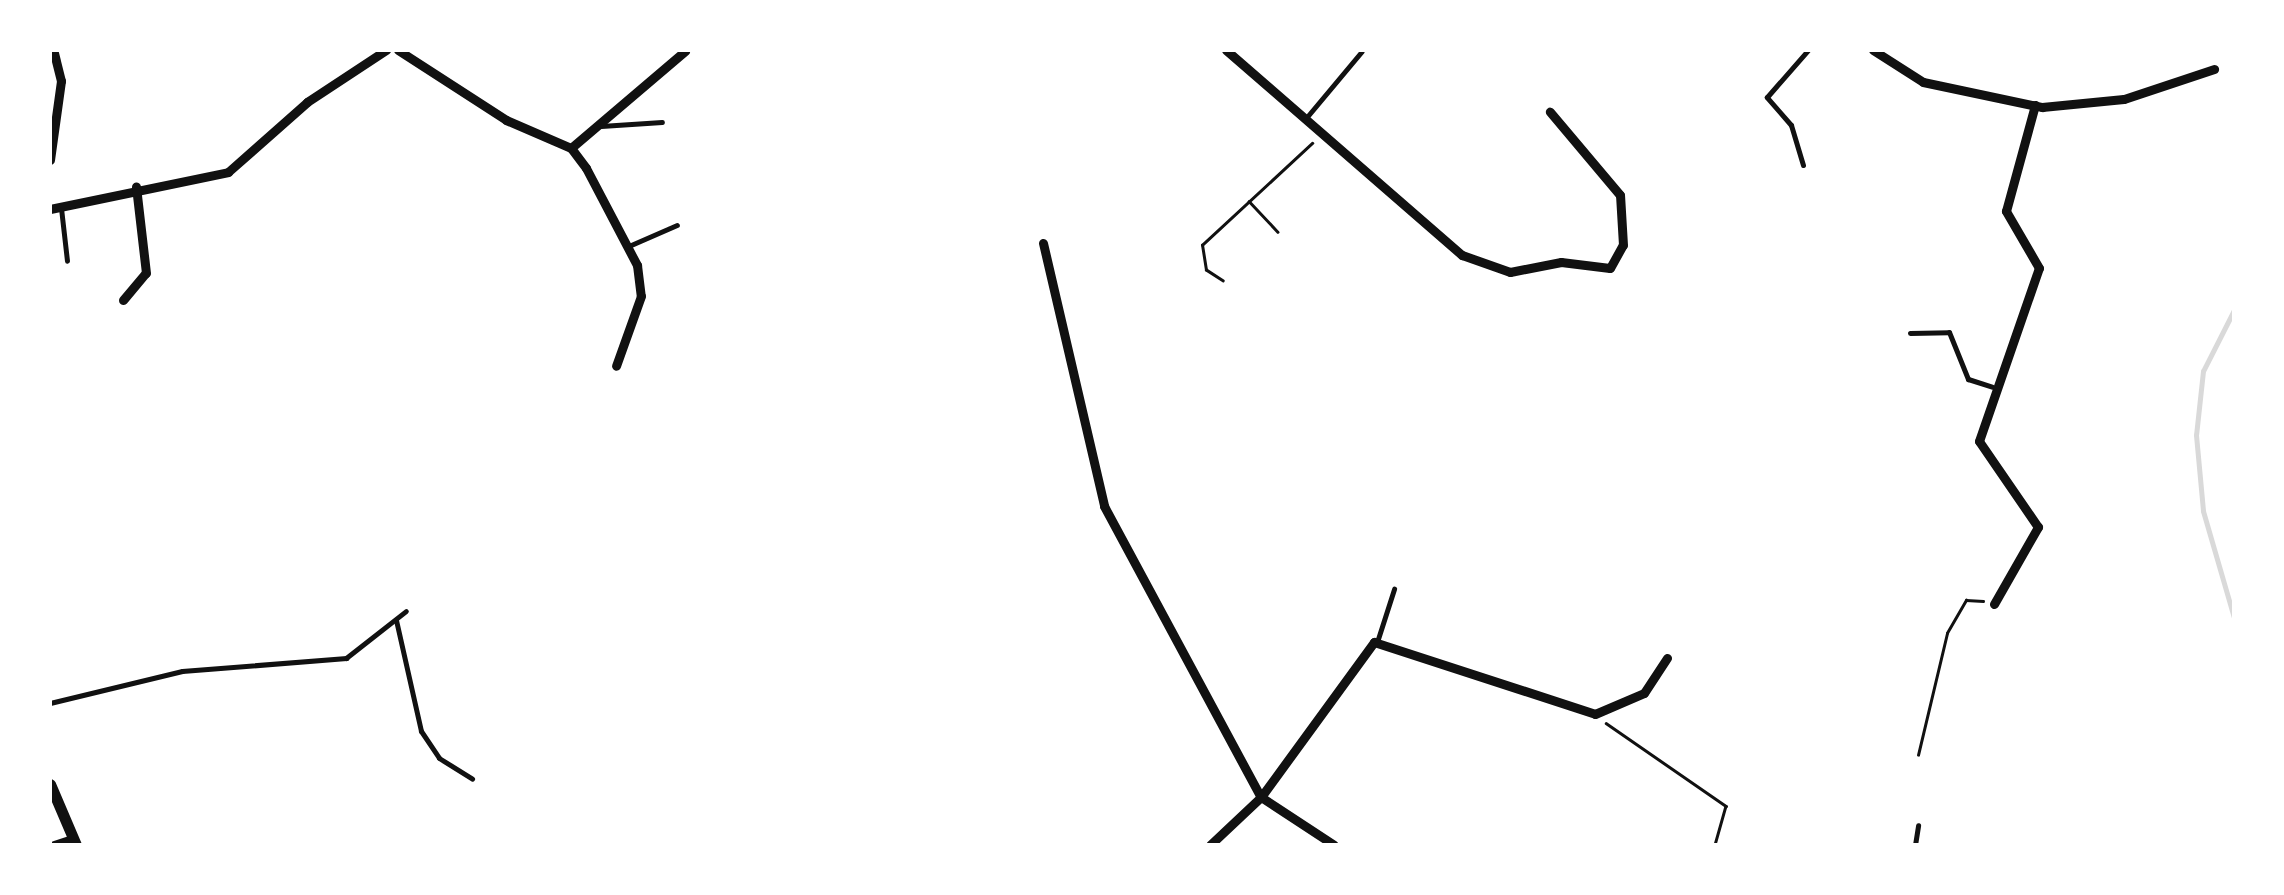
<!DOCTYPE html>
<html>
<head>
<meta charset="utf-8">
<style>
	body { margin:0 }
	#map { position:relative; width:2284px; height:895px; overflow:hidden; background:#fff; font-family:"Asap Condensed",sans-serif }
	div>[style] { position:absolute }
	.stream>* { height:5px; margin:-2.5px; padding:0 2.5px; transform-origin:2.5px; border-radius:2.5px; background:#d9d9d9 }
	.path>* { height:2.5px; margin:-1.25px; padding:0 1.25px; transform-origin:1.25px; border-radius:1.25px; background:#111 }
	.service>* { height:5px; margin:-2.5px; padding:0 2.5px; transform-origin:2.5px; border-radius:2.5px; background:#111 }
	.minor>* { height:9px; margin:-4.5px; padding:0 4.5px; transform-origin:4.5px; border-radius:4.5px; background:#111 }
	.tertiary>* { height:11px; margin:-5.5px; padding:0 5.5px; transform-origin:5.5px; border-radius:5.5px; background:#111 }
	span { translate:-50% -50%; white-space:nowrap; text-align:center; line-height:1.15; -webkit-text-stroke:8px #fff; paint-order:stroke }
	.frame { position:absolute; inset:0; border:52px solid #fff; pointer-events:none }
</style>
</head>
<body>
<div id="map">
	<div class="stream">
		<div style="left:2234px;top:310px;width:68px;rotate:116.9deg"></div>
		<div style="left:2203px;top:371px;width:64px;rotate:96.2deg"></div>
		<div style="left:2196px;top:435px;width:76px;rotate:84.7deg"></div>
		<div style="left:2203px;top:511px;width:111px;rotate:73.8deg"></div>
	</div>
	<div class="path">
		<div style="left:1249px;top:201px;width:42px;rotate:46.9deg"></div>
		<div style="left:1223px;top:281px;width:20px;rotate:-147deg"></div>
		<div style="left:1206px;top:270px;width:25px;rotate:-99deg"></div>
		<div style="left:1202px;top:245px;width:150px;rotate:-42.8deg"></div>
		<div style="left:1606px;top:723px;width:146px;rotate:34.7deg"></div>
		<div style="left:1726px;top:806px;width:41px;rotate:105.8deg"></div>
		<div style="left:1918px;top:755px;width:125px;rotate:-76.6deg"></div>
		<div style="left:1947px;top:633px;width:38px;rotate:-60deg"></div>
		<div style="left:1966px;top:600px;width:17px;rotate:3deg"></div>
	</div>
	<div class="service">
		<div style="left:1306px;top:118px;width:87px;rotate:-50.1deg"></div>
		<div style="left:601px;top:126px;width:61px;rotate:-3.8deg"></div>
		<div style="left:1803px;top:165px;width:42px;rotate:-106.7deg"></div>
		<div style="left:1791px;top:125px;width:37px;rotate:-131deg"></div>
		<div style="left:1767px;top:97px;width:62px;rotate:-48.9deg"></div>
		<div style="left:61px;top:208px;width:53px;rotate:83.5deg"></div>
		<div style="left:631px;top:245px;width:50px;rotate:-23.5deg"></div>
		<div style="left:1910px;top:333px;width:39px;rotate:-1deg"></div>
		<div style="left:1949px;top:332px;width:51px;rotate:68deg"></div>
		<div style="left:1968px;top:379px;width:25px;rotate:18deg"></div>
		<div style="left:396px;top:620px;width:114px;rotate:77.3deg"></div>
		<div style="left:421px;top:731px;width:32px;rotate:56deg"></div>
		<div style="left:439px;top:758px;width:39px;rotate:32deg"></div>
		<div style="left:1377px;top:642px;width:56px;rotate:-72.2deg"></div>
		<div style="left:50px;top:703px;width:136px;rotate:-13.6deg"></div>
		<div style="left:182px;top:671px;width:165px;rotate:-4.5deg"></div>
		<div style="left:346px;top:658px;width:76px;rotate:-38.1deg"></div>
		<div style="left:1915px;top:845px;width:20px;rotate:-81deg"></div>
	</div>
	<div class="minor">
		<div style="left:398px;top:50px;width:129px;rotate:32.9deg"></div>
		<div style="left:506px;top:120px;width:71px;rotate:23.3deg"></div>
		<div style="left:571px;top:148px;width:25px;rotate:53deg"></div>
		<div style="left:586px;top:168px;width:110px;rotate:62.3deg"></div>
		<div style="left:637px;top:265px;width:31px;rotate:83deg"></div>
		<div style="left:641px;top:296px;width:74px;rotate:109.7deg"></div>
		<div style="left:1226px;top:50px;width:313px;rotate:41deg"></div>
		<div style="left:1462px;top:255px;width:51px;rotate:19.5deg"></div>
		<div style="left:1510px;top:272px;width:52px;rotate:-11.1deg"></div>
		<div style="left:1561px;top:262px;width:49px;rotate:7deg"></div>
		<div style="left:1610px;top:268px;width:26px;rotate:-61deg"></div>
		<div style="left:1623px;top:245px;width:50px;rotate:-93.4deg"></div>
		<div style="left:1620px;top:195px;width:109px;rotate:-130.1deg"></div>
		<div style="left:1873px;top:50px;width:59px;rotate:32.6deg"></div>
		<div style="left:1923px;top:82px;width:122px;rotate:11.9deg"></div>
		<div style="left:2042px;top:107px;width:82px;rotate:-5.6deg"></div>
		<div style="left:2124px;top:99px;width:95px;rotate:-18.4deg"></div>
		<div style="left:571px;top:148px;width:150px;rotate:-40.4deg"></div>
		<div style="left:50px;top:160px;width:80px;rotate:-82.1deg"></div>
		<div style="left:61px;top:81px;width:32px;rotate:-104deg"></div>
		<div style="left:50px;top:209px;width:182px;rotate:-11.7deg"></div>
		<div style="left:228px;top:172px;width:106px;rotate:-41.5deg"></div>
		<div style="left:307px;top:102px;width:95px;rotate:-33.4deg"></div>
		<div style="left:1043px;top:243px;width:270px;rotate:76.9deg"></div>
		<div style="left:1104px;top:506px;width:331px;rotate:61.7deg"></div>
		<div style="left:1261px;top:797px;width:87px;rotate:33.3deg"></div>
		<div style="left:123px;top:300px;width:35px;rotate:-50deg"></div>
		<div style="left:146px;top:273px;width:87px;rotate:-96.6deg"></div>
		<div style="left:1994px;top:604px;width:89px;rotate:-60.3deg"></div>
		<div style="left:2038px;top:527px;width:104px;rotate:-124.5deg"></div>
		<div style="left:1979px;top:441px;width:183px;rotate:-70.9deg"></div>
		<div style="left:2039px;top:268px;width:66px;rotate:-120.1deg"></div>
		<div style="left:2006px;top:211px;width:110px;rotate:-74.7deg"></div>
		<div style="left:54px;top:845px;width:20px;rotate:-18deg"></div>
		<div style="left:1210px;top:845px;width:70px;rotate:-43.3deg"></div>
		<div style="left:1261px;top:797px;width:192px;rotate:-53.9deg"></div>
		<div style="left:1374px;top:642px;width:232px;rotate:18deg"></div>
		<div style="left:1595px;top:714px;width:53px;rotate:-23.2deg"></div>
		<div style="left:1644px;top:693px;width:42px;rotate:-56.7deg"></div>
	</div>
	<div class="tertiary">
		<div style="left:50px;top:784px;width:66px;rotate:66.9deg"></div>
	</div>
	<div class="frame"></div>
</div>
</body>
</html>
